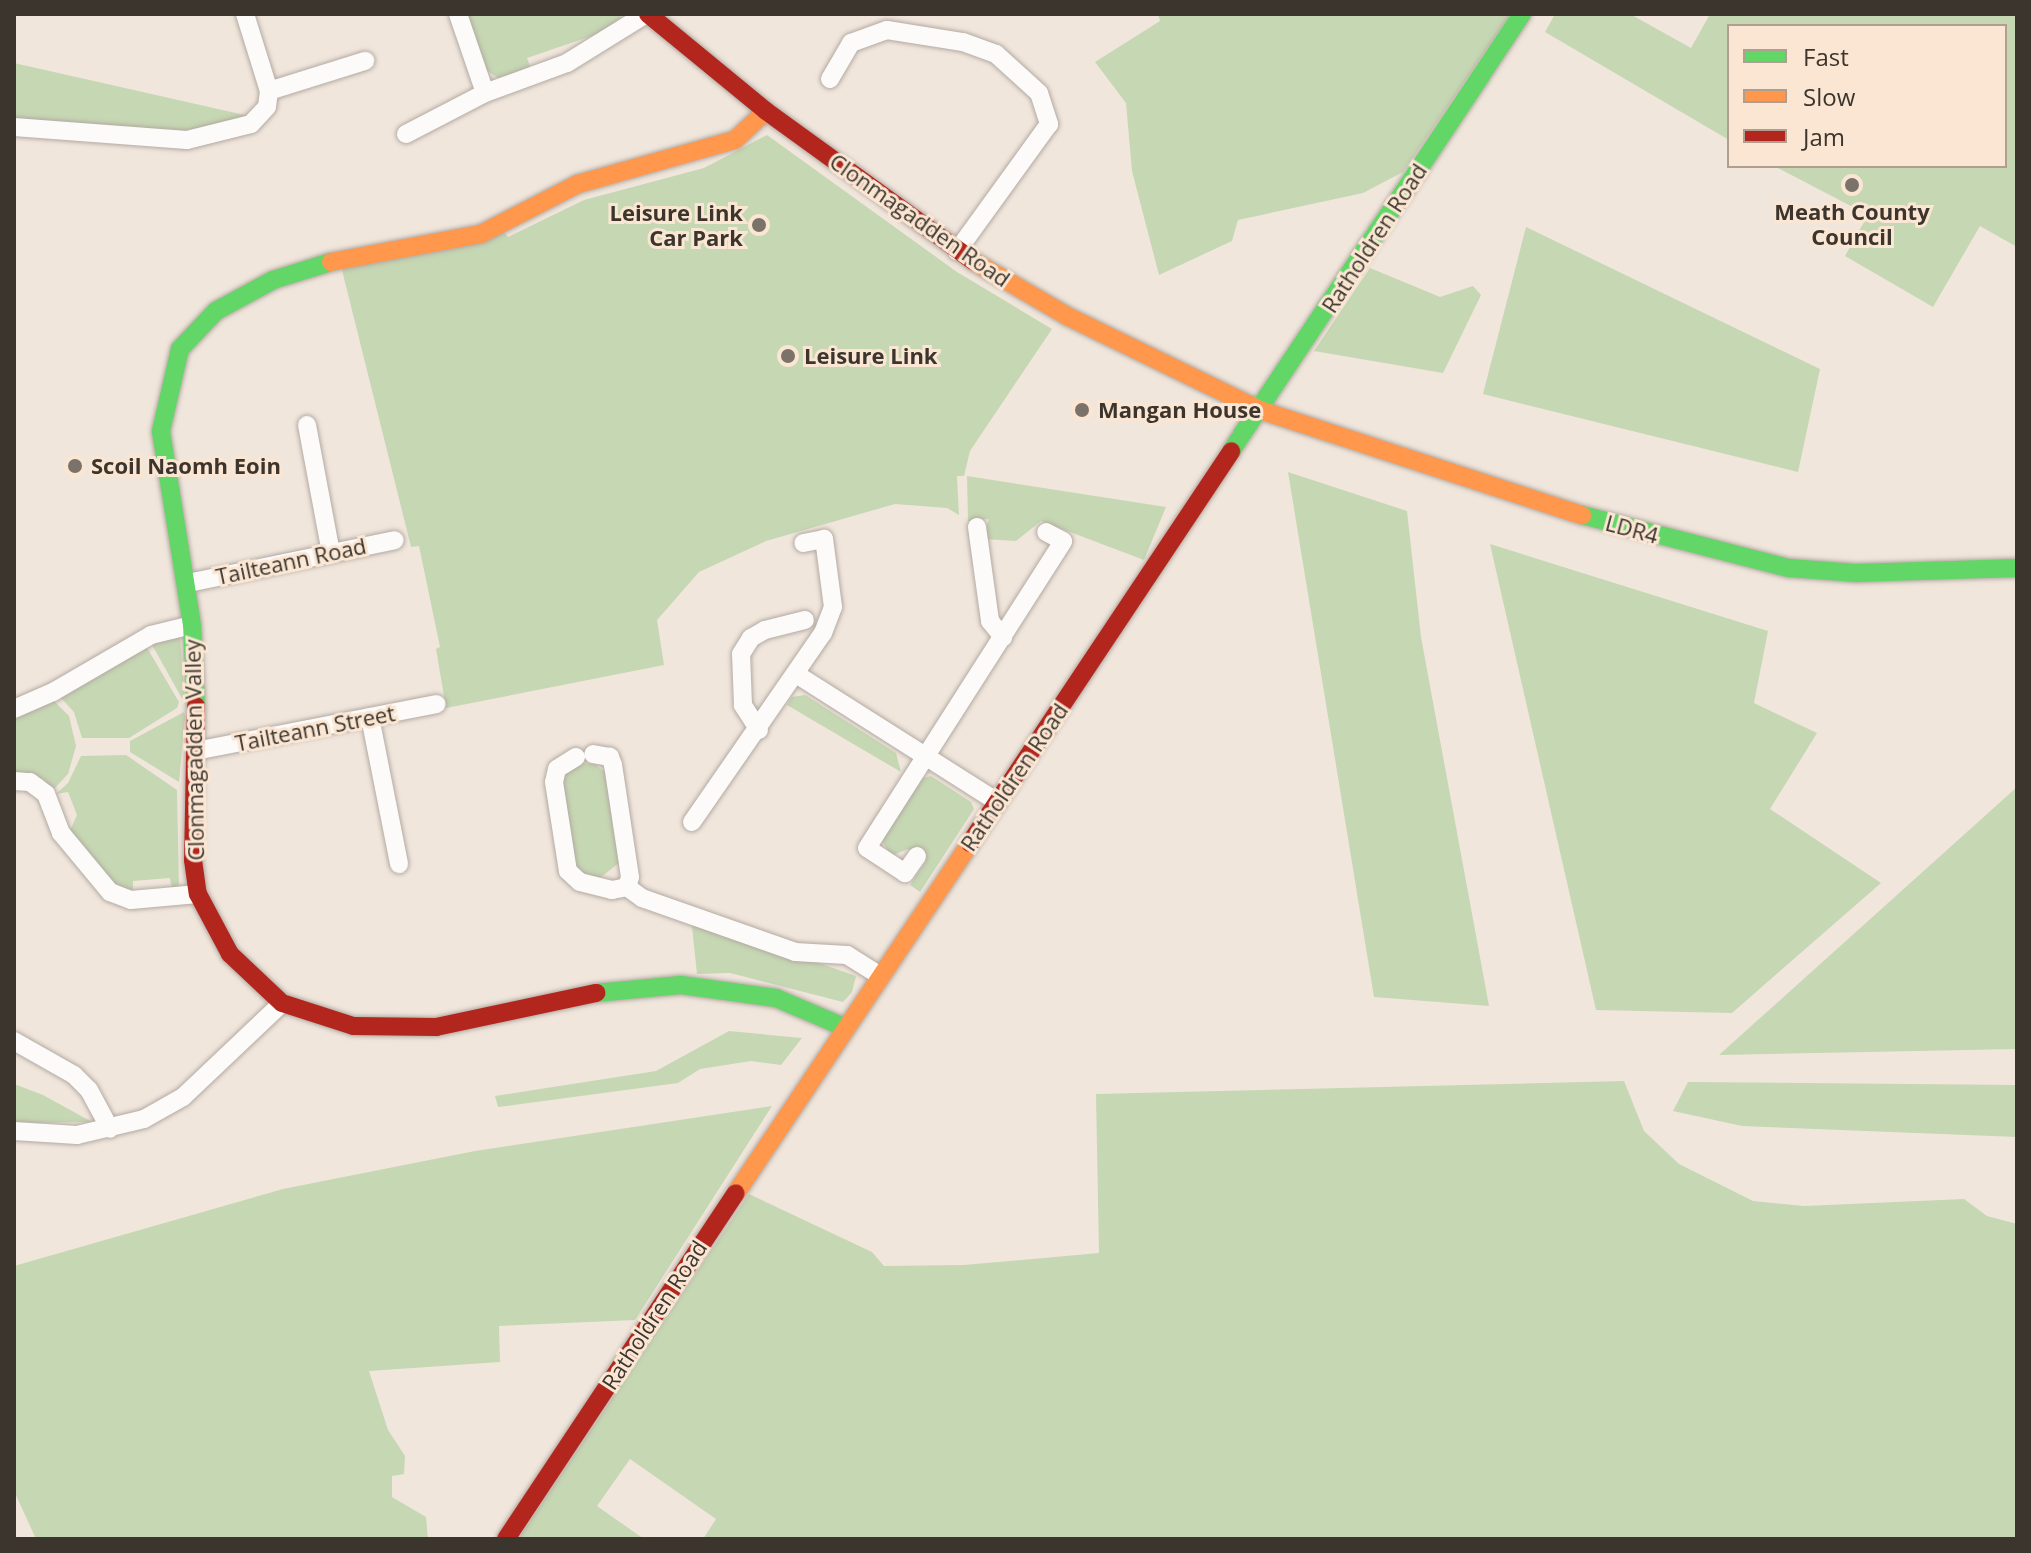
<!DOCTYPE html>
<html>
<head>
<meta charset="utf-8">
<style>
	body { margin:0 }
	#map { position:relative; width:2031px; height:1553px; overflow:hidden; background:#f1e6dc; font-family:"Open Sans",sans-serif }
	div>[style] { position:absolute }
	.green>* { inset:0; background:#c6d7b3 }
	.roads { filter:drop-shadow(0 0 2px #b2aaa2) drop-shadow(0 0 2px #b2aaa2) }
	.street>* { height:18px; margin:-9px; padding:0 9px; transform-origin:9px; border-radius:9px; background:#fdfbfa }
	.fast>* { height:18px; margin:-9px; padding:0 9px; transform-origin:9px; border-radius:9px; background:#63d668 }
	.slow>* { height:18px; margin:-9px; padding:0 9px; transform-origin:9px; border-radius:9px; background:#ff974d }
	.jam>* { height:18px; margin:-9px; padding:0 9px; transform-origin:9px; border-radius:9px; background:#b3261e }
	.dots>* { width:22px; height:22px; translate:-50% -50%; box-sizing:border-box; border:4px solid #fae6d3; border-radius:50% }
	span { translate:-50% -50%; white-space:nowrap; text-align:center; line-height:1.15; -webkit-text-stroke:6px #fae6d3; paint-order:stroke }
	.poi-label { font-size:22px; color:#3c352d; font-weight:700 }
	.right { translate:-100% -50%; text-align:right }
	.left { translate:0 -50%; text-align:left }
	.street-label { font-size:22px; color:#3c352d }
	.frame { position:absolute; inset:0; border:16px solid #3c352d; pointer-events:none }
	.legend { position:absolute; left:1727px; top:24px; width:280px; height:144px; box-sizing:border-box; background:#fae6d3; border:2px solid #ae9f91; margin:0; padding:10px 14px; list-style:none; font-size:24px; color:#3c352d }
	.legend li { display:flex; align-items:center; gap:16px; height:40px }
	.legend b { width:40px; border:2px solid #ae9f91 }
</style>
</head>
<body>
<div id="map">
	<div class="green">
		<div style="clip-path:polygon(465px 14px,617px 14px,621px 18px,612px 29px,527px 58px,531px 69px,498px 78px,483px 68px)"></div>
		<div style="clip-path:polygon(1158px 14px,1505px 14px,1509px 16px,1403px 172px,1363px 193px,1238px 220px,1232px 241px,1159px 275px,1132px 171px,1126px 103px,1095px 62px,1160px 21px)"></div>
		<div style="clip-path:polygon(1555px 14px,1630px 14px,1691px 48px,1710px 14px,2017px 14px,2017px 247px,1980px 226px,1933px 307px,1845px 256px,1868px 215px,1774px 166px,2005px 166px,2005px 26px,1729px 26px,1729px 140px,1545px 32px)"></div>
		<div style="clip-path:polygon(14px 63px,249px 116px,177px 135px,14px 122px)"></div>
		<div style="clip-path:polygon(767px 135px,957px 272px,1052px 329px,970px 451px,964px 476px,957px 476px,959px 515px,947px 508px,895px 504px,766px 541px,699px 572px,657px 620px,664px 665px,446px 708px,436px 649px,440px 647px,419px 546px,411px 547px,341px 266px,504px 232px,508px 237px,584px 200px,704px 168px)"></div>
		<div style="clip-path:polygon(1526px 227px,1820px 369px,1798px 472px,1483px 394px)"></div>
		<div style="clip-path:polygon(1370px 268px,1440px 297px,1473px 286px,1481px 295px,1443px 373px,1314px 351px)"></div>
		<div style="clip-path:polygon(1288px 472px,1407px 511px,1421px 637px,1489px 1006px,1374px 997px)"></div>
		<div style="clip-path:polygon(967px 476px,1166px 507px,1144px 560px,1041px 521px,1016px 541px,983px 539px,989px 519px,968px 521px)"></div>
		<div style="clip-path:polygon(1490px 544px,1768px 631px,1754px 703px,1817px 733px,1770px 809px,1881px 883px,1732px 1013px,1596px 1010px)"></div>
		<div style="clip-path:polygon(173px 635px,180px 638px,185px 704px,151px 643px)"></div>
		<div style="clip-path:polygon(146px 646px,179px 702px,177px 708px,129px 738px,82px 738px,74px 712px,60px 697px)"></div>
		<div style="clip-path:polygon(805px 695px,896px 753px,901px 772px,787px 705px,792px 697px)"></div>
		<div style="clip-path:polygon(53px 700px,69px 716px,76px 746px,68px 774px,53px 790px,43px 779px,14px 772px,14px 718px)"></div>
		<div style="clip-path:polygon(184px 712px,185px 716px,179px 782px,130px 752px,130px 741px)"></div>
		<div style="clip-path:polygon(126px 755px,177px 790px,179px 890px,172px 890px,170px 878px,133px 881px,133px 894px,119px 890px,69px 833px,77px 815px,68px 792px,56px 794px,68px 783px,81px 756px)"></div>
		<div style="clip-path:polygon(580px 763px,595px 764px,607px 774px,620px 862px,600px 878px,581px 874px,573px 863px,562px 776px)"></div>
		<div style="clip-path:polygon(931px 776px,971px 802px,974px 809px,920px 892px,910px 885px,926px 861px,908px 849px,891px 856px,881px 839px,919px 779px)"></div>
		<div style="clip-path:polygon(2017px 787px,2017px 1049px,1719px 1055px)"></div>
		<div style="clip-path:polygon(691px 918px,856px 976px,852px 992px,843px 1002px,730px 973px,697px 974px)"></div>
		<div style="clip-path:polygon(729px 1031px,802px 1038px,781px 1065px,751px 1061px,700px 1069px,678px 1083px,498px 1107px,495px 1096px,656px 1071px)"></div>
		<div style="clip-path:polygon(1624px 1081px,1644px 1131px,1679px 1164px,1753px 1201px,1804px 1206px,1964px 1199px,1987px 1216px,2017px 1224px,2017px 1539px,703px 1539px,716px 1519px,630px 1459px,597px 1506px,644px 1539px,518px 1539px,749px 1194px,872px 1252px,884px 1266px,964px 1265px,1099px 1253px,1096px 1094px)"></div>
		<div style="clip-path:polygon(1688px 1082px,2017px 1085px,2017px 1137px,1742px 1126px,1673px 1111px)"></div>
		<div style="clip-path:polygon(14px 1084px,43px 1095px,92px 1122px,14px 1123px)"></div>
		<div style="clip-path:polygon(772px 1106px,635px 1320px,499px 1326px,500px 1362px,369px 1371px,388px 1430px,405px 1456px,404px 1474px,392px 1476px,392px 1497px,426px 1517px,428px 1539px,36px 1539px,14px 1491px,14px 1266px,283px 1189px,475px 1151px)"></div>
	</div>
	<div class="roads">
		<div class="street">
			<div style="left:458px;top:14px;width:83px;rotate:71.1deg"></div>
			<div style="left:830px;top:79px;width:42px;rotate:-59.7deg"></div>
			<div style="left:851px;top:43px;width:38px;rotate:-20deg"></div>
			<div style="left:887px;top:30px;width:77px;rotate:9deg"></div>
			<div style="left:963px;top:42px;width:35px;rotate:20deg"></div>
			<div style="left:996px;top:54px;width:58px;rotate:42.2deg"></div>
			<div style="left:1039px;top:93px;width:33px;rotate:72deg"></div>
			<div style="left:1049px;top:124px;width:157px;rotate:125.9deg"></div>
			<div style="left:269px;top:91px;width:101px;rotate:-17.4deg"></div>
			<div style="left:14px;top:127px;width:173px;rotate:4.3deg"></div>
			<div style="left:187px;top:140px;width:66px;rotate:-14deg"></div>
			<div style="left:251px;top:124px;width:23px;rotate:-47deg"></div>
			<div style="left:267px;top:107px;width:16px;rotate:-83deg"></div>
			<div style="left:269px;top:91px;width:81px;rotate:-107.3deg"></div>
			<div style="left:406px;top:134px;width:89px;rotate:-27.4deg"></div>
			<div style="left:485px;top:93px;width:87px;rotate:-20.1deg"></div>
			<div style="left:567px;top:63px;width:93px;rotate:-31.8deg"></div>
			<div style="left:307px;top:425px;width:130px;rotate:79.4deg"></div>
			<div style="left:977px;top:527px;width:95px;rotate:82.1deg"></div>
			<div style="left:990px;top:621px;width:21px;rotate:51deg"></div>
			<div style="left:188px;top:583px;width:211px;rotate:-11.7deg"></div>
			<div style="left:796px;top:674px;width:239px;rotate:32.4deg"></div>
			<div style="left:14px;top:709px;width:43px;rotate:-23.6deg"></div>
			<div style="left:53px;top:692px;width:113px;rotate:-30.2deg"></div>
			<div style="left:151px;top:635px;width:42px;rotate:-13.7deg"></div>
			<div style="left:370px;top:717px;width:150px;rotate:78.8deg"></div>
			<div style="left:759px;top:730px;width:30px;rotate:-123deg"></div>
			<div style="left:743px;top:705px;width:51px;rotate:-92.2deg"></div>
			<div style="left:741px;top:654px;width:19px;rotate:-58deg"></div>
			<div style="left:751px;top:638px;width:16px;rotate:-30deg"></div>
			<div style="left:765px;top:630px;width:41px;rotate:-14deg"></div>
			<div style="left:195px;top:751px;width:246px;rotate:-11deg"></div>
			<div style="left:576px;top:757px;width:22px;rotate:148deg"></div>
			<div style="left:557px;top:769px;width:13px;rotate:103deg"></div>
			<div style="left:554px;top:782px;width:90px;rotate:81.1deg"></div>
			<div style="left:568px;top:871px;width:16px;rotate:43deg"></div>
			<div style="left:580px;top:882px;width:33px;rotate:14deg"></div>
			<div style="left:612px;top:890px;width:15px;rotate:-11deg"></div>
			<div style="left:627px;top:887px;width:10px;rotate:-73deg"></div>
			<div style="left:630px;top:877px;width:113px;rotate:-98.6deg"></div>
			<div style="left:613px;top:765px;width:9px;rotate:-111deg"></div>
			<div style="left:610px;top:757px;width:17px;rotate:-170deg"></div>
			<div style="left:14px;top:781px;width:16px;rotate:4deg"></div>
			<div style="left:30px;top:782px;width:20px;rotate:37deg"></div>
			<div style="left:46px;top:794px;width:42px;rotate:69deg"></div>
			<div style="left:61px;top:833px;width:77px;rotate:50.3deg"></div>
			<div style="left:110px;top:892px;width:22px;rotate:21deg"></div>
			<div style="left:131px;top:900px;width:67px;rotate:-5.1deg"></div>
			<div style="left:692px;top:822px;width:230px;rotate:-55.3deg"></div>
			<div style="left:823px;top:633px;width:28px;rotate:-69deg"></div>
			<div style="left:833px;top:607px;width:69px;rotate:-97.5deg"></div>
			<div style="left:824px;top:539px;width:21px;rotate:169deg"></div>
			<div style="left:917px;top:856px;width:21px;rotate:125deg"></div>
			<div style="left:905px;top:873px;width:45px;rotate:-146.7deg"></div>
			<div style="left:867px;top:848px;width:364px;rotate:-57.4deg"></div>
			<div style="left:1063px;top:541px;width:19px;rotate:-152deg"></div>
			<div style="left:627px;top:887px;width:19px;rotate:36deg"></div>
			<div style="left:642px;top:898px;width:162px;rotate:19.4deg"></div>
			<div style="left:795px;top:952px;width:52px;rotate:3.3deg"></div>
			<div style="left:847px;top:955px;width:36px;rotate:32deg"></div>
			<div style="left:14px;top:1041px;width:69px;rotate:29.5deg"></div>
			<div style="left:74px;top:1075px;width:21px;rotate:45deg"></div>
			<div style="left:89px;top:1090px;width:44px;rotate:61.7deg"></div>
			<div style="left:14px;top:1131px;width:63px;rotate:3.6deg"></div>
			<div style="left:77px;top:1135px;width:69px;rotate:-13.4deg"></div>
			<div style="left:144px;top:1119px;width:45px;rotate:-29.4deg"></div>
			<div style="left:183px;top:1097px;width:137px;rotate:-43.5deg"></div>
		</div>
		<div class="fast">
			<div style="left:1231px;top:451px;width:525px;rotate:-56.34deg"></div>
			<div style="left:1582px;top:515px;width:214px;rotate:14.4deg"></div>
			<div style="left:1789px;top:568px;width:67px;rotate:4.3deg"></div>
			<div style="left:1856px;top:573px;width:161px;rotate:-1.8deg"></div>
			<div style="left:196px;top:706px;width:81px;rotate:-92.8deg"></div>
			<div style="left:192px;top:625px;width:196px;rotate:-99.1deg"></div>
			<div style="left:161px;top:431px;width:84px;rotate:-77deg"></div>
			<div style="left:180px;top:349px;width:52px;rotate:-46.5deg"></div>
			<div style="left:216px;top:311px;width:65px;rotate:-28.5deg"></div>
			<div style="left:273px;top:280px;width:61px;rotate:-17.2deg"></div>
			<div style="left:596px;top:993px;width:85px;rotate:-5.4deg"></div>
			<div style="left:681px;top:985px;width:96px;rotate:7.8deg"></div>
			<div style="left:776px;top:998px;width:74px;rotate:23.1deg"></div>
		</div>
		<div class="slow">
			<div style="left:973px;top:261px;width:109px;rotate:30.3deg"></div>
			<div style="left:1067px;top:316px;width:215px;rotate:26deg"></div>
			<div style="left:1260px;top:410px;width:339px;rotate:18.1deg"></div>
			<div style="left:331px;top:262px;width:153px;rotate:-10.6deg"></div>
			<div style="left:481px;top:234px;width:109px;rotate:-27.3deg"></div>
			<div style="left:578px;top:184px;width:163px;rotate:-15.7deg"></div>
			<div style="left:735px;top:140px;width:42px;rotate:-43.1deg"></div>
			<div style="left:736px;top:1193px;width:421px;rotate:-56.2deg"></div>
		</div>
		<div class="jam">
			<div style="left:648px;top:14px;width:153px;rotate:39.4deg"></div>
			<div style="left:766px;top:111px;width:256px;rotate:35.9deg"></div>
			<div style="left:196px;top:706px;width:154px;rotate:91.1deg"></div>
			<div style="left:193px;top:860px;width:34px;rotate:82deg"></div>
			<div style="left:198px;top:894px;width:68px;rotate:61.9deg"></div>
			<div style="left:230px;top:954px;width:71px;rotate:43.3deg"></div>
			<div style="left:282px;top:1003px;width:75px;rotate:17.9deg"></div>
			<div style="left:353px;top:1026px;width:83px;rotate:0.7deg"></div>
			<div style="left:436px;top:1027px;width:164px;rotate:-12deg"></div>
			<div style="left:970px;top:843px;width:471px;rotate:-56.3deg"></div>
			<div style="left:506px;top:1539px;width:415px;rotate:-56.4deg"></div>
		</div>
	</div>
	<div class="dots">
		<div style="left:1852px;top:185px;background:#7b736a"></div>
		<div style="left:759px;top:225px;background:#7b736a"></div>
		<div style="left:788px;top:356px;background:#7b736a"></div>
		<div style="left:1082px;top:410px;background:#7b736a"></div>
		<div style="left:75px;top:466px;background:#7b736a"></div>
	</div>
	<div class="poi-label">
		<span style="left:1852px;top:224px">Meath County<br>Council</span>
		<span class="right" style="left:743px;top:225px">Leisure Link<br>Car Park</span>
		<span class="left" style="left:804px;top:356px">Leisure Link</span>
		<span class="left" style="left:1098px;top:410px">Mangan House</span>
		<span class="left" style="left:91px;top:466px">Scoil Naomh Eoin</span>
	</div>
	<div class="street-label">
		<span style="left:920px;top:220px;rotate:35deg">Clonmagadden Road</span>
		<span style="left:1374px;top:238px;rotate:-57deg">Ratholdren Road</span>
		<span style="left:1632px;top:529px;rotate:15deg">LDR4</span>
		<span style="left:291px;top:561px;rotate:-12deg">Tailteann Road</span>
		<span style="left:315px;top:728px;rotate:-11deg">Tailteann Street</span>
		<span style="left:194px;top:750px;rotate:-91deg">Clonmagadden Valley</span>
		<span style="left:1014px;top:777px;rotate:-56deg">Ratholdren Road</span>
		<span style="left:654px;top:1315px;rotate:-57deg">Ratholdren Road</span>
	</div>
	<div class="frame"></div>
	<ul class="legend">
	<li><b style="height:10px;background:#63d668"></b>Fast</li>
	<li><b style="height:10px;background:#ff974d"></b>Slow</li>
	<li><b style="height:10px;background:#b3261e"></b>Jam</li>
	</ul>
</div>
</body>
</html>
